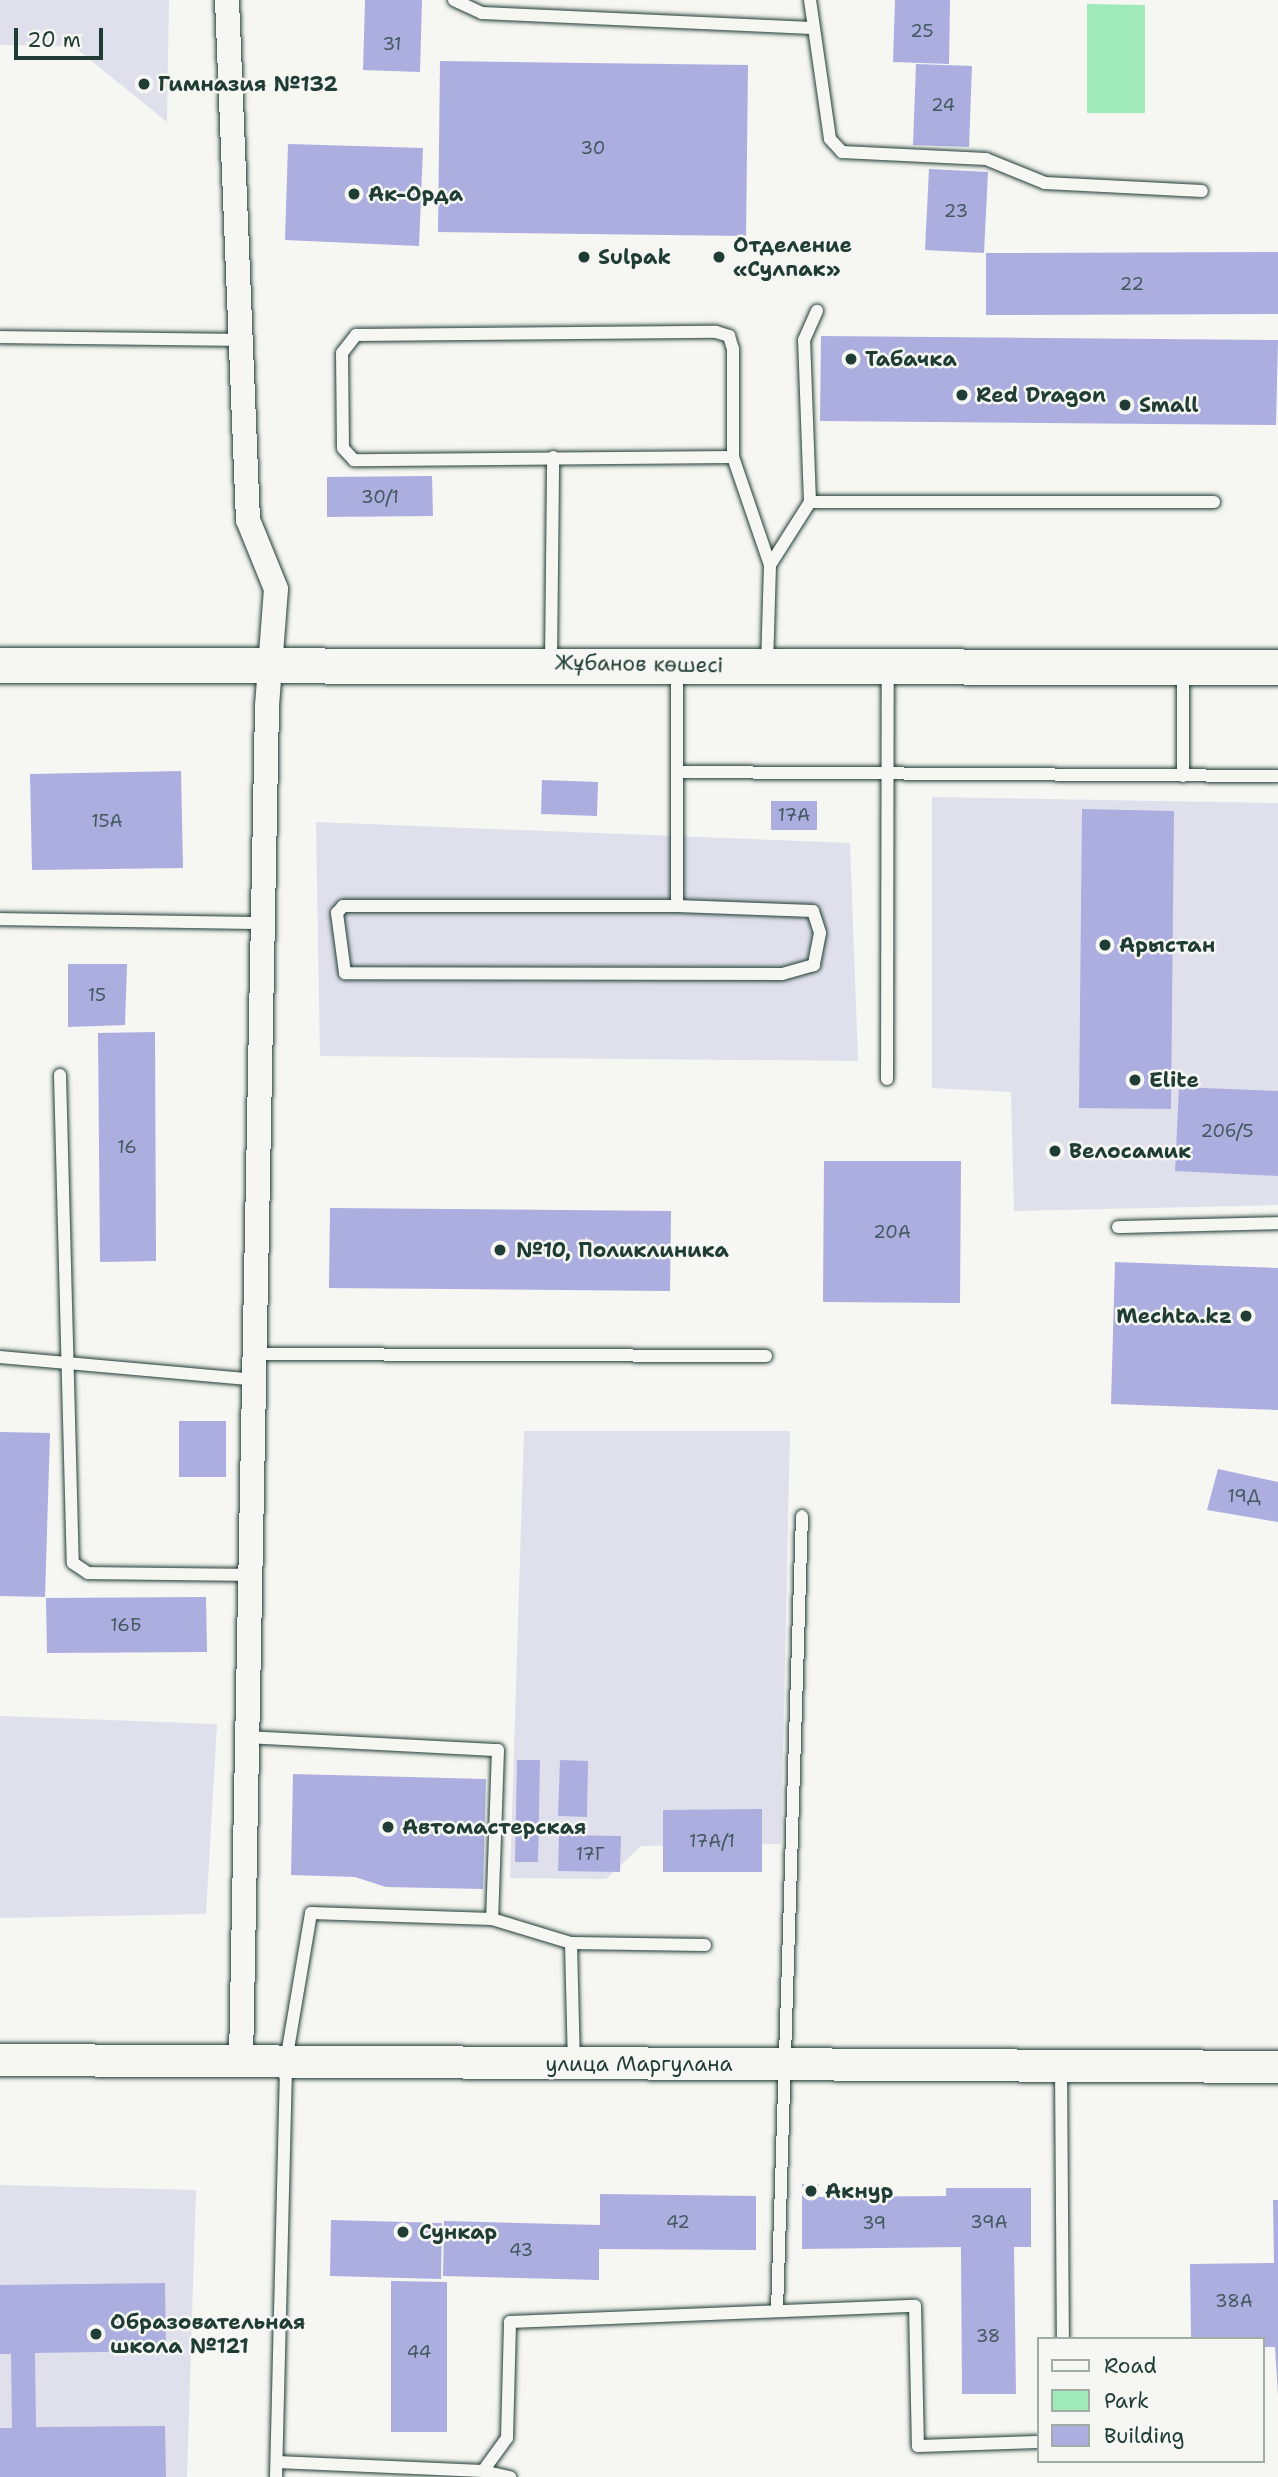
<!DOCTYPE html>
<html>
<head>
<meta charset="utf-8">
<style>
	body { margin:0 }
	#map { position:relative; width:1278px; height:2477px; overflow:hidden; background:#f6f6f2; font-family:"Shantell Sans",sans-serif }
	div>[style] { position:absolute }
	.built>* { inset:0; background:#e0e0ec }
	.green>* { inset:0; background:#a0eab9 }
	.building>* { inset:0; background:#abaedf }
	.roads { filter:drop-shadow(0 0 2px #1f3d34) drop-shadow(0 0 2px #1f3d34) }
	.service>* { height:12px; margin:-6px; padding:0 6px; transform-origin:6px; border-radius:6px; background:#f6f6f2 }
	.minor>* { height:24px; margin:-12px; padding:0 12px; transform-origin:12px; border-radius:12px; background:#f6f6f2 }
	.tertiary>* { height:32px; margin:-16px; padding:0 16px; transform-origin:16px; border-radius:16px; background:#f6f6f2 }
	.secondary>* { height:35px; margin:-17.5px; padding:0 17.5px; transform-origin:17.5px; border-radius:17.5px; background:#f6f6f2 }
	.dots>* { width:19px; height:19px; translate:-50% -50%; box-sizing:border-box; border:4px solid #f6f6f2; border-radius:50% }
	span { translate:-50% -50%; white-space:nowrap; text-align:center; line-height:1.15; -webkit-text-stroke:5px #f6f6f2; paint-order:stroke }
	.number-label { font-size:18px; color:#42595f }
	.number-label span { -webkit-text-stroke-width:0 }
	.poi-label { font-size:21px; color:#1f3d34; font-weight:700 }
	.left { translate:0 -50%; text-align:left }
	.right { translate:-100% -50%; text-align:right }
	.street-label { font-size:21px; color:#1f3d34 }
	.legend { position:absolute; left:1037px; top:2337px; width:228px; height:126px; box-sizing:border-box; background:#f6f6f2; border:2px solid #a0aca6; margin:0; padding:9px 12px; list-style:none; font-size:21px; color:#1f3d34 }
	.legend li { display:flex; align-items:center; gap:14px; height:35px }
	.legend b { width:35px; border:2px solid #a0aca6 }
	.scale { position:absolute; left:14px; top:28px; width:89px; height:32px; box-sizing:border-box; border:4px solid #1f3d34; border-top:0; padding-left:9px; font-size:21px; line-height:24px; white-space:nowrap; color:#1f3d34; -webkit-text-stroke:5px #f6f6f2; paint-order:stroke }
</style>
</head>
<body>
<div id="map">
	<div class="built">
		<div style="clip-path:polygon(0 0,169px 0,167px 122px,73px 46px,0 45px)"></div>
		<div style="clip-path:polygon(932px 797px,1278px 803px,1278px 1205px,1014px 1211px,1011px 1092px,932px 1088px)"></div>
		<div style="clip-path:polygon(316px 822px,850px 843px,858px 1061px,320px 1056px)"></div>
		<div style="clip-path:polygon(524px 1431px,790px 1431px,781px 1844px,641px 1846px,606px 1879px,510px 1878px)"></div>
		<div style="clip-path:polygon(0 1716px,217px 1724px,206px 1914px,0 1918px)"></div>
		<div style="clip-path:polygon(0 2185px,196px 2190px,187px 2477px,0 2477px)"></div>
	</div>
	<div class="green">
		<div style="clip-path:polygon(1087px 4px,1145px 5px,1145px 113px,1087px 113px)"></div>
	</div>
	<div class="building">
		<div style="clip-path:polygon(365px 0,422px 0,420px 72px,363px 70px)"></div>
		<div style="clip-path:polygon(895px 0,950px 0,949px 64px,893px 62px)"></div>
		<div style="clip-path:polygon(440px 61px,748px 65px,746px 236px,438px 232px)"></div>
		<div style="clip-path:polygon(916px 64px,972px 66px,969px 147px,913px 145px)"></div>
		<div style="clip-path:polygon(288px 144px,423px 148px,419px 246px,285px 240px)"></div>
		<div style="clip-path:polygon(929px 169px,988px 172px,984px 253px,925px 250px)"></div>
		<div style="clip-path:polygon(1278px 252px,1278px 314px,986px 315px,986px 253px)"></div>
		<div style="clip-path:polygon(821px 336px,1278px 340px,1276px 425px,820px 421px)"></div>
		<div style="clip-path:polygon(432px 476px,433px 516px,327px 517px,327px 477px)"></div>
		<div style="clip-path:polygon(181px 771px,183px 868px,32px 870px,30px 774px)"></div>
		<div style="clip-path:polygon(542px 780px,598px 782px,597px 816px,541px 814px)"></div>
		<div style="clip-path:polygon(771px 801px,817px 801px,817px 830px,771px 830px)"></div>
		<div style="clip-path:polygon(1082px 809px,1174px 811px,1171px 1109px,1079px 1108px)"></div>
		<div style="clip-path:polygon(68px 964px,127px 964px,125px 1025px,68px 1027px)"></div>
		<div style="clip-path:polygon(155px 1032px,156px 1261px,100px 1262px,98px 1033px)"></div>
		<div style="clip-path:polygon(1179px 1087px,1278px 1091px,1278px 1176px,1175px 1171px)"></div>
		<div style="clip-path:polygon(824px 1161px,961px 1161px,960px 1303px,823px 1302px)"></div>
		<div style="clip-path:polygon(330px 1208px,671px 1211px,670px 1291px,329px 1288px)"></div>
		<div style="clip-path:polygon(1115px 1262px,1278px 1268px,1278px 1410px,1111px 1404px)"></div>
		<div style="clip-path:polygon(179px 1421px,226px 1421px,226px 1477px,179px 1477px)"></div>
		<div style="clip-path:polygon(0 1432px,50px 1433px,45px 1597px,0 1596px)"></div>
		<div style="clip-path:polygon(1218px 1469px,1278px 1482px,1278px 1522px,1207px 1510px)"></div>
		<div style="clip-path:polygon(206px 1597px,207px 1652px,47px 1653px,46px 1598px)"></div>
		<div style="clip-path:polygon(517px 1760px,540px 1760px,538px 1862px,515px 1862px)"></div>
		<div style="clip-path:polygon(560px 1760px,588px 1761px,587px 1817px,558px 1816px)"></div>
		<div style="clip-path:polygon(293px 1774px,486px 1779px,483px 1889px,386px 1887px,355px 1877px,291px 1875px)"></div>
		<div style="clip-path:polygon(762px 1809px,762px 1872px,663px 1872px,663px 1810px)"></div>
		<div style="clip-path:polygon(559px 1835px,621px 1836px,620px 1872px,558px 1871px)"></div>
		<div style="clip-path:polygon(802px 2184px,819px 2184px,819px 2197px,946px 2196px,946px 2188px,1031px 2188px,1031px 2247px,1014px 2247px,1016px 2394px,962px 2394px,961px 2247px,802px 2249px)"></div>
		<div style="clip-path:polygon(600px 2194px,756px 2196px,756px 2250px,599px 2249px,599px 2280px,443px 2276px,444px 2221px,600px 2225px)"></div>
		<div style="clip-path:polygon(1273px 2200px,1278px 2200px,1278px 2395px,1275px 2347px,1262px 2347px,1262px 2339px,1191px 2339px,1190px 2264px,1274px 2263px)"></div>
		<div style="clip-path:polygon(331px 2220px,442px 2223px,441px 2279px,330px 2276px)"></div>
		<div style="clip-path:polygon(391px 2281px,447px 2282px,447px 2432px,391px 2432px)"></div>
		<div style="clip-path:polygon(165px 2283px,166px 2351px,35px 2353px,36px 2427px,165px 2426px,166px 2477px,0 2477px,0 2428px,12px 2428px,11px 2354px,0 2354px,0 2285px)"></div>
	</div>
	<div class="roads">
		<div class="service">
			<div style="left:454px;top:0;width:31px;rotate:25deg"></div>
			<div style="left:482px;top:13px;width:330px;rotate:2.6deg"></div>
			<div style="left:810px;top:0;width:140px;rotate:81.8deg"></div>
			<div style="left:830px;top:139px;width:18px;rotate:47deg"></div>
			<div style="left:842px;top:152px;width:144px;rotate:2.8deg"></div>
			<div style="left:986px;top:159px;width:64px;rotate:22.1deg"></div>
			<div style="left:1045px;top:183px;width:157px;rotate:2.9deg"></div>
			<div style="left:0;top:337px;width:240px;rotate:0.7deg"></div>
			<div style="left:733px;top:457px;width:379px;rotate:179.5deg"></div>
			<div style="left:354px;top:460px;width:16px;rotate:-133deg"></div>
			<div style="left:343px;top:448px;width:95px;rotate:-90.6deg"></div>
			<div style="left:342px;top:353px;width:23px;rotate:-52deg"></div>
			<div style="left:356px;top:335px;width:360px;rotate:-0.5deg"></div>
			<div style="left:716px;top:332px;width:14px;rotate:17deg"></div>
			<div style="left:729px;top:336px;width:14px;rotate:73deg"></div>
			<div style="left:733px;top:349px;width:108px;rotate:90deg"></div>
			<div style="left:733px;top:457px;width:114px;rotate:71.1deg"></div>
			<div style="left:770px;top:565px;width:100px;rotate:91.7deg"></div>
			<div style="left:810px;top:502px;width:404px"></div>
			<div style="left:770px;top:565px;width:75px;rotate:-57.6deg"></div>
			<div style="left:810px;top:502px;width:162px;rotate:-92.1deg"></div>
			<div style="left:804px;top:340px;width:32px;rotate:-66deg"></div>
			<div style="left:551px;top:663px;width:206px;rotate:-89.4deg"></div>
			<div style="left:1183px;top:667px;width:109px;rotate:90deg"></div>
			<div style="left:677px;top:772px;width:601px;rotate:0.38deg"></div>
			<div style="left:677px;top:906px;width:136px;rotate:2.1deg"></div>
			<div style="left:813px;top:911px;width:23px;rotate:72deg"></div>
			<div style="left:820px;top:933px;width:33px;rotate:101deg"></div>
			<div style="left:814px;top:965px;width:33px;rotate:164deg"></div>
			<div style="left:782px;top:974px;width:437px;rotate:-179.9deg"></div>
			<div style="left:345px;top:973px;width:61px;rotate:-97.6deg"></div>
			<div style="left:337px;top:913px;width:9px;rotate:-49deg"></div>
			<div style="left:343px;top:906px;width:334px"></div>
			<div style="left:677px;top:906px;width:239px;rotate:-90deg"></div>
			<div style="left:0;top:919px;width:265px;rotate:0.9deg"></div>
			<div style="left:60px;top:1075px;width:488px;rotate:88.5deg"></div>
			<div style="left:73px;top:1563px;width:18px;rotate:34deg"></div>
			<div style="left:88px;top:1573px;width:163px;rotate:0.7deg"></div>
			<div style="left:887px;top:1079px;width:409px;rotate:-89.9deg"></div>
			<div style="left:1118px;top:1227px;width:160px;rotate:-1.4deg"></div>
			<div style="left:257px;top:1354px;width:509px;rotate:0.23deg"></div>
			<div style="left:0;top:1357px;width:257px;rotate:5.1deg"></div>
			<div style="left:247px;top:1737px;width:251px;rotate:3deg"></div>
			<div style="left:498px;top:1750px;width:169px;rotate:92deg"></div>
			<div style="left:571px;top:1943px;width:120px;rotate:88.6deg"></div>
			<div style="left:1061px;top:2066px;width:273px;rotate:89.6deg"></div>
			<div style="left:777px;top:2311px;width:795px;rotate:-88.2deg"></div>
			<div style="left:277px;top:2462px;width:206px;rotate:2.5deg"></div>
			<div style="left:483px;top:2471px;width:41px;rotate:-54deg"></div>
			<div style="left:507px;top:2438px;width:116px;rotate:-88.5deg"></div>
			<div style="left:510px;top:2322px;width:405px;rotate:-2.3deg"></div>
			<div style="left:915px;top:2306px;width:140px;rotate:88.8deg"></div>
			<div style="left:918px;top:2446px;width:120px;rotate:-1.9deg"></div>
			<div style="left:483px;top:2471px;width:28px;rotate:13deg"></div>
			<div style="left:276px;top:2477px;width:416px;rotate:-88.6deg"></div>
			<div style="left:286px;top:2061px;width:150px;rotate:-80.4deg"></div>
			<div style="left:311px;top:1913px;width:181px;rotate:1.9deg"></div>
			<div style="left:492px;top:1919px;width:83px;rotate:16.9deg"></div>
			<div style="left:571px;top:1943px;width:134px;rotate:0.9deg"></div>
		</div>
		<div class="minor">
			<div style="left:227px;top:0;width:520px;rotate:87.69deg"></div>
			<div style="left:248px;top:520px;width:74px;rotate:67.9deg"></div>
			<div style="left:276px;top:589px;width:118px;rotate:94.4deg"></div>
			<div style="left:267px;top:707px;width:1354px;rotate:91.1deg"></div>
		</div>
		<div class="tertiary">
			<div style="left:0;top:2060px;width:1278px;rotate:0.31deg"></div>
		</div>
		<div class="secondary">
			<div style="left:0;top:665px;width:1278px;rotate:0.09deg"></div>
		</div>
	</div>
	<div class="dots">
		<div style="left:144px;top:84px;background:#1f3d34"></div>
		<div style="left:354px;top:194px;background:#1f3d34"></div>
		<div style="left:584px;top:257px;background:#1f3d34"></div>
		<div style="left:719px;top:257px;background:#1f3d34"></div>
		<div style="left:851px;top:359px;background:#1f3d34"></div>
		<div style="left:962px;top:395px;background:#1f3d34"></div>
		<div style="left:1125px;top:405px;background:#1f3d34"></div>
		<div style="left:1105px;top:945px;background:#1f3d34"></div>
		<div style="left:1135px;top:1080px;background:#1f3d34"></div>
		<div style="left:1055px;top:1151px;background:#1f3d34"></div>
		<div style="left:500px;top:1250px;background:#1f3d34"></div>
		<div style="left:1246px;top:1316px;background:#1f3d34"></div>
		<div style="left:388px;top:1827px;background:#1f3d34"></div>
		<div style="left:811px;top:2191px;background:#1f3d34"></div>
		<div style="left:403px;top:2232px;background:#1f3d34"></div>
		<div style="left:96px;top:2334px;background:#1f3d34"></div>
	</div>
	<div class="number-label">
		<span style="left:922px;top:31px">25</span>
		<span style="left:392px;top:44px">31</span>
		<span style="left:943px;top:105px">24</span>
		<span style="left:593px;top:148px">30</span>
		<span style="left:956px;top:211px">23</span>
		<span style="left:1132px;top:284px">22</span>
		<span style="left:380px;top:497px">30/1</span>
		<span style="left:794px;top:815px">17А</span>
		<span style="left:107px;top:821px">15А</span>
		<span style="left:97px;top:995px">15</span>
		<span style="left:1227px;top:1131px">20б/5</span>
		<span style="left:127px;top:1147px">16</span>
		<span style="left:892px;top:1232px">20А</span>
		<span style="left:1244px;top:1496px">19Д</span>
		<span style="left:126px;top:1625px">16Б</span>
		<span style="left:712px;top:1841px">17А/1</span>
		<span style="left:590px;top:1854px">17Г</span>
		<span style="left:678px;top:2222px">42</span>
		<span style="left:989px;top:2222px">39А</span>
		<span style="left:874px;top:2223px">39</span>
		<span style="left:521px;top:2250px">43</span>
		<span style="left:1234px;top:2301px">38А</span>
		<span style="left:988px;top:2336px">38</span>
		<span style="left:419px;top:2352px">44</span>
	</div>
	<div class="poi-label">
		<span class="left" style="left:158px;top:84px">Гимназия №132</span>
		<span class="left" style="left:368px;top:194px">Ак-Орда</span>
		<span class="left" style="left:733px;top:257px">Отделение<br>«Сулпак»</span>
		<span class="left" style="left:598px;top:257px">Sulpak</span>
		<span class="left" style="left:865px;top:359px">Табачка</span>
		<span class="left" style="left:976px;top:395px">Red Dragon</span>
		<span class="left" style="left:1139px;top:405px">Small</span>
		<span class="left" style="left:1119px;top:945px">Арыстан</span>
		<span class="left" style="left:1149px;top:1080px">Elite</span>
		<span class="left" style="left:1069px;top:1151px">Велосамик</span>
		<span class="left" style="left:516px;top:1250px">№10, Поликлиника</span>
		<span class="right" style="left:1232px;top:1316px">Mechta.kz</span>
		<span class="left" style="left:402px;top:1827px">Автомастерская</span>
		<span class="left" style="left:825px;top:2191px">Акнур</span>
		<span class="left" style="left:419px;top:2232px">Сункар</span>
		<span class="left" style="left:110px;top:2334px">Образовательная<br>школа №121</span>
	</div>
	<div class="street-label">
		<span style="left:639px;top:664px;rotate:1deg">Жұбанов көшесі</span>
		<span style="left:639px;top:2064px">улица Маргулана</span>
	</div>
	<ul class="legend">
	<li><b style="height:9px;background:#f6f6f2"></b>Road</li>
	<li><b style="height:19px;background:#a0eab9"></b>Park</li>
	<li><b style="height:19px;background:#abaedf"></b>Building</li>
	</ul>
	<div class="scale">20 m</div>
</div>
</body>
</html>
